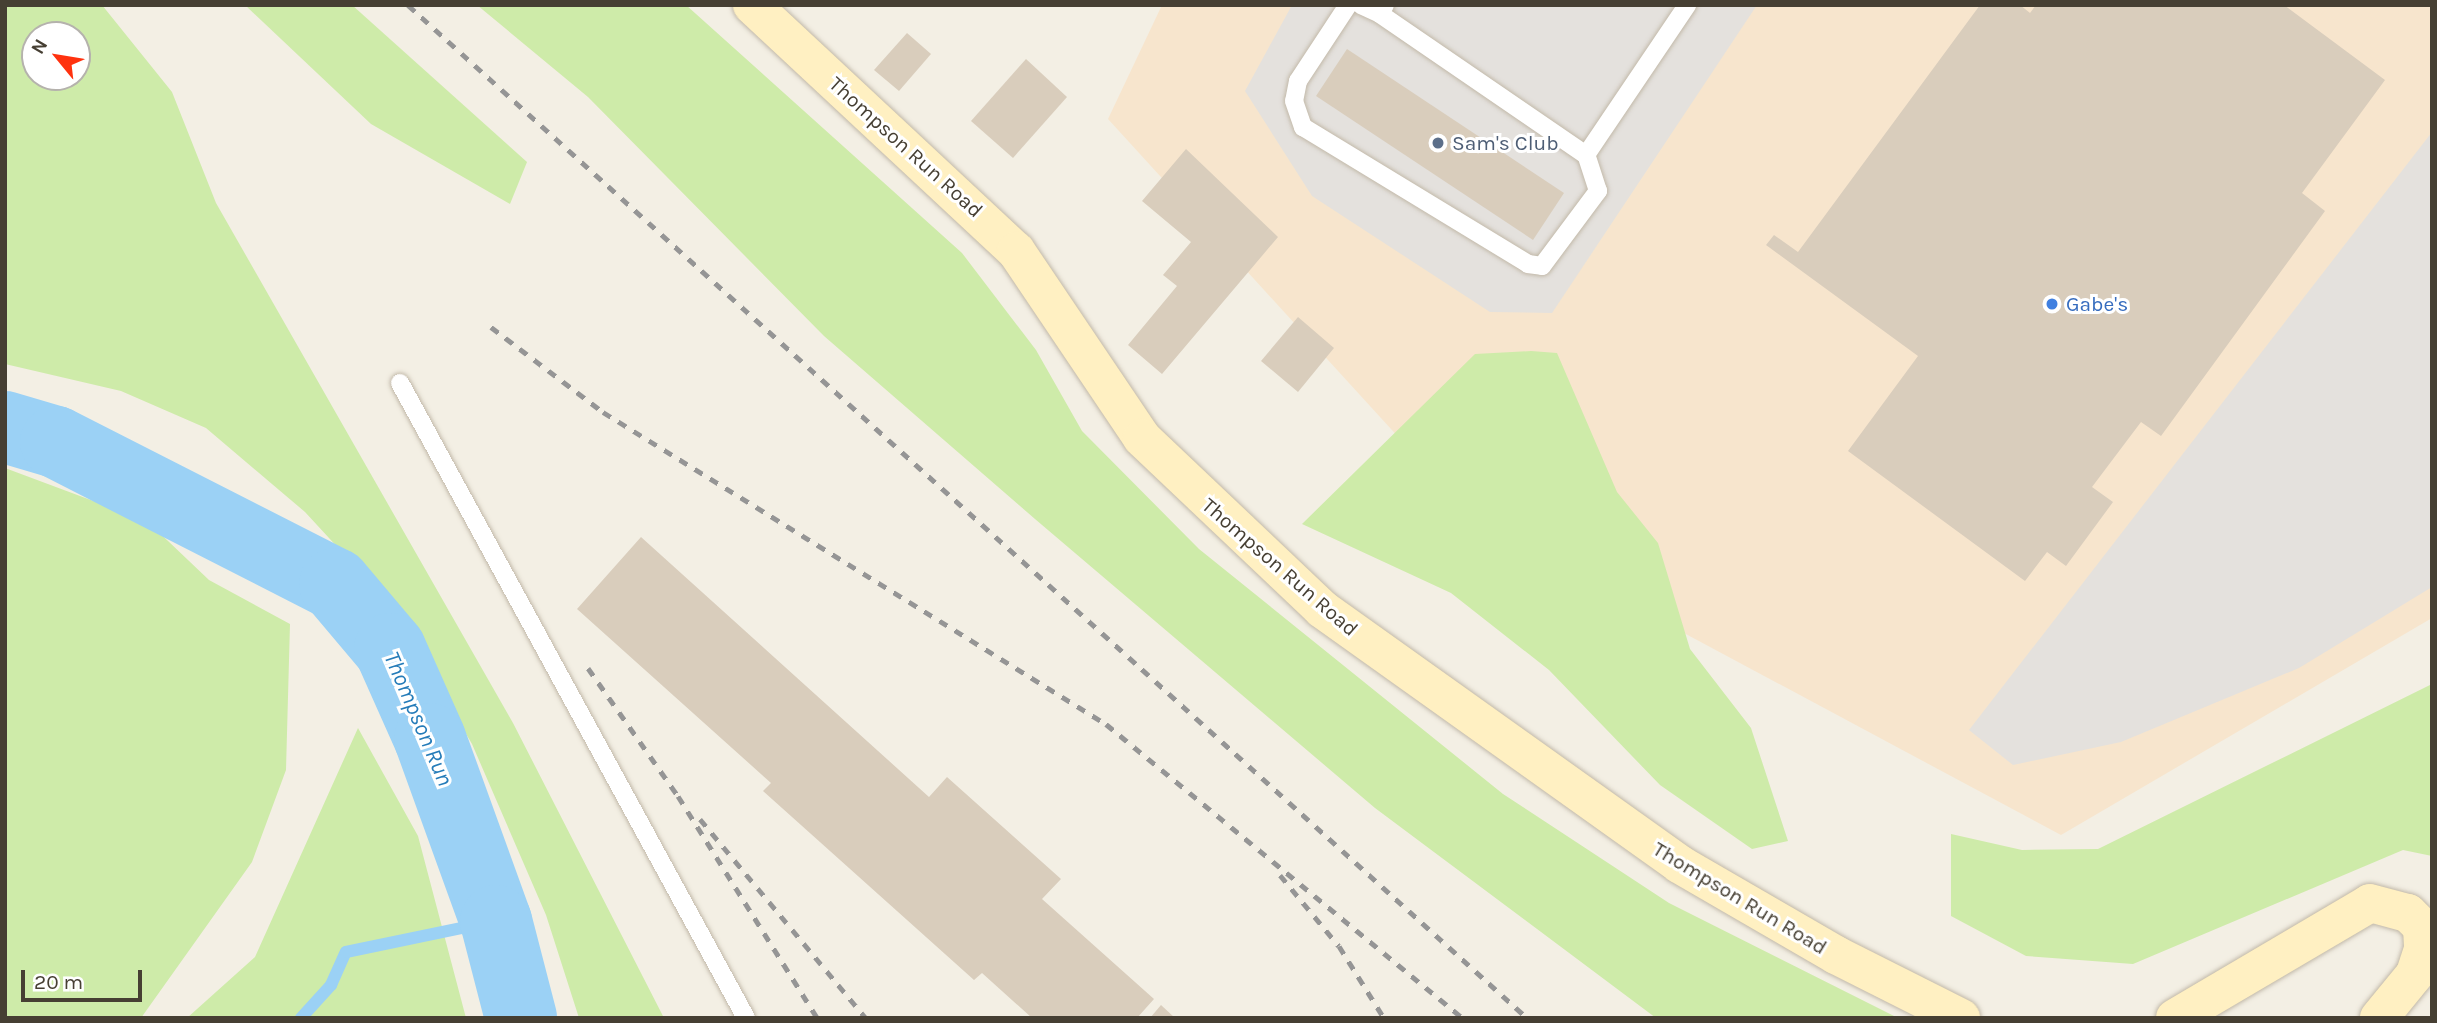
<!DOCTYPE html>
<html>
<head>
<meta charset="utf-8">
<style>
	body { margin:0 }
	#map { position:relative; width:2437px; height:1023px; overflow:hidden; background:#f3efe4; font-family:Karla,sans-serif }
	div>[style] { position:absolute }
	.commercial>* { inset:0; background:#f7e5cd }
	.green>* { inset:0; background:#ceeba9 }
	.parking>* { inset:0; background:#e4e1dd }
	.stream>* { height:12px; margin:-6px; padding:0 6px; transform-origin:6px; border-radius:6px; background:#9bd1f5 }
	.river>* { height:72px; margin:-36px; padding:0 36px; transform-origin:36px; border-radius:36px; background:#9bd1f5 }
	.building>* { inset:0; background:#d9cdbc }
	.roads { filter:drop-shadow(0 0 2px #c2b9a9) drop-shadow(0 0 2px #c2b9a9) }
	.lane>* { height:18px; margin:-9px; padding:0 9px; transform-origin:9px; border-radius:9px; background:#fff }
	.secondary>* { height:38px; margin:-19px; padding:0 19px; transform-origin:19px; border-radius:19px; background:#fff0c2 }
	.rail>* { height:5px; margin-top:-2.5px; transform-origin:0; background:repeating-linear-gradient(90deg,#959595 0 9px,transparent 0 18px) }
	.dots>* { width:19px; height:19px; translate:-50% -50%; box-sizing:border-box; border:4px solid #fff; border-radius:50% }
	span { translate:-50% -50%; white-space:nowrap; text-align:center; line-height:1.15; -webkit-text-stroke:6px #fff; paint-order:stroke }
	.service-label { font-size:21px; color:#4e5e75 }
	.left { translate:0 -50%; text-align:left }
	.street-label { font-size:21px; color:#463f33 }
	.shop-label { font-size:21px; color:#366cbe }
	.water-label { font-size:23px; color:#257cb9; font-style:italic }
	.frame { position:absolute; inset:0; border:7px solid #463f33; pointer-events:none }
	.north { position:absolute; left:21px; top:21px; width:70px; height:70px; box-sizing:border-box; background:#fff; border:2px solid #b5b2ad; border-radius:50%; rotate:300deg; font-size:19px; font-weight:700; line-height:28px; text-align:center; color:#463f33 }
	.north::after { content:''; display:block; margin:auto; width:24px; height:32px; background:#ff320f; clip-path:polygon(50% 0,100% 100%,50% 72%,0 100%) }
	.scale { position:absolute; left:21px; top:970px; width:121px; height:32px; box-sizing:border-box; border:4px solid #463f33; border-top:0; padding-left:9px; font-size:21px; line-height:24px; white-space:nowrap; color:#463f33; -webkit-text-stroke:5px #fff; paint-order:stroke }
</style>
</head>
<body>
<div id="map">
	<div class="commercial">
		<div style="clip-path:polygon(1162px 5px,2432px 5px,2432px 618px,2061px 835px,1475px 521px,1108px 119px)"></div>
	</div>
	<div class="green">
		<div style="clip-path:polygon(evenodd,5px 5px,102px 5px,172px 92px,216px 203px,513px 723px,664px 1018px,579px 1018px,546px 915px,472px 744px,389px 603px,305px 512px,206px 428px,121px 391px,5px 364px,5px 5px,77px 35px,77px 77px,35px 77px,35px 35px,77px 35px)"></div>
		<div style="clip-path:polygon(245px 5px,352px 5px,527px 162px,510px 204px,371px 124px)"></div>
		<div style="clip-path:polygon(477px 5px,686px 5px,962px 253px,1036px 350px,1082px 431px,1199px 549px,1503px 794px,1669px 903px,1898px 1018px,1656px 1018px,1375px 808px,1035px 519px,824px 336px,588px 97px)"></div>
		<div style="clip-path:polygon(1531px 351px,1557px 353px,1617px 492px,1658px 543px,1690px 649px,1751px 728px,1788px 841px,1752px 849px,1660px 785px,1549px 670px,1451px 593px,1302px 524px,1475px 354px)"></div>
		<div style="clip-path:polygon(5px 468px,147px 521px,209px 580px,290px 624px,286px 770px,252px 862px,141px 1018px,5px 1018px)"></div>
		<div style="clip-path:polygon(2432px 684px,2432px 856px,2403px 850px,2133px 964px,2026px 956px,1951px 916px,1951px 834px,2022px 850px,2098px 849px)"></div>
		<div style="clip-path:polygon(358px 728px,418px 836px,466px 1018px,187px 1018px,255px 957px)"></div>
	</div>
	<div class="parking">
		<div style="clip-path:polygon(1292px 5px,1757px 5px,1552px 313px,1490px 312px,1312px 196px,1245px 91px)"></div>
		<div style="clip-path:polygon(2432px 132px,2432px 587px,2299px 668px,2121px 742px,2013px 765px,1969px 730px)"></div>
	</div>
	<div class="stream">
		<div style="left:301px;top:1018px;width:45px;rotate:-47.7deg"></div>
		<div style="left:331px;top:985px;width:36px;rotate:-66deg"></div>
		<div style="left:346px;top:952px;width:153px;rotate:-11.7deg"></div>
	</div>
	<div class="river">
		<div style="left:5px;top:427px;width:53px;rotate:16.4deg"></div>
		<div style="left:56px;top:442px;width:313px;rotate:27deg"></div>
		<div style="left:335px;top:584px;width:85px;rotate:49.8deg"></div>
		<div style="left:390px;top:649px;width:98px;rotate:66deg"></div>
		<div style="left:430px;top:739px;width:194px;rotate:70.1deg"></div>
		<div style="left:496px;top:921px;width:100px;rotate:75.5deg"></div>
	</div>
	<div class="building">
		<div style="clip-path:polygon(1980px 5px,2020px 5px,2030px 13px,2036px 5px,2284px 5px,2385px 80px,2302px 193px,2325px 211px,2161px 436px,2141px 422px,2092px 487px,2113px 502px,2066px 566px,2047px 552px,2025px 581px,1848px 451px,1918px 356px,1766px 245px,1774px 235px,1798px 252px)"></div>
		<div style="clip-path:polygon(907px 33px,931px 54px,899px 91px,874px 70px)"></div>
		<div style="clip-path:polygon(1347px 49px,1564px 193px,1533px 240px,1316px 96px)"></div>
		<div style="clip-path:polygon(1026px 59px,1067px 97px,1013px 158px,971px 121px)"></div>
		<div style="clip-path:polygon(1186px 149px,1278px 237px,1162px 374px,1128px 345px,1177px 286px,1163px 275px,1191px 242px,1142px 201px)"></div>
		<div style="clip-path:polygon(1298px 317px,1334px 348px,1298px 392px,1261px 361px)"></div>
		<div style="clip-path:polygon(641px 537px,929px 797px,947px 777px,1061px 879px,1042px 899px,1154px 999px,1137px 1018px,1032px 1018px,982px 973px,974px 980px,763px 791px,771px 783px,577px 609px)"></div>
		<div style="clip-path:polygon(1161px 1005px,1175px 1018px,1150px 1018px)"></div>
	</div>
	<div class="roads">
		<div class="lane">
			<div style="left:1348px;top:5px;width:91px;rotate:123.3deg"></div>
			<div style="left:1298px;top:81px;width:20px;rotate:101deg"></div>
			<div style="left:1294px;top:101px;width:28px;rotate:71deg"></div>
			<div style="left:1303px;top:127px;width:263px;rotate:31.3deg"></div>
			<div style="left:1528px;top:264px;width:14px;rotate:8deg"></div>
			<div style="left:1542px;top:266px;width:94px;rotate:-53.3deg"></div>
			<div style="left:1598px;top:191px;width:38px;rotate:-108deg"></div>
			<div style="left:1361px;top:5px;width:21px;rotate:25deg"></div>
			<div style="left:1385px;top:5px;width:10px;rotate:119deg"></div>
			<div style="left:1380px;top:14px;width:250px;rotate:34.4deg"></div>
			<div style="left:1586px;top:155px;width:181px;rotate:-56deg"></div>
			<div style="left:400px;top:383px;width:723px;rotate:61.41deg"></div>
		</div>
		<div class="secondary">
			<div style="left:752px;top:5px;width:361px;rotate:43deg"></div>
			<div style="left:1016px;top:251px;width:225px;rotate:56deg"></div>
			<div style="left:1142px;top:438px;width:248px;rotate:43.5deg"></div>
			<div style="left:1322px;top:609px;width:439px;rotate:35.5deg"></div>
			<div style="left:1679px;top:864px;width:181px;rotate:30.1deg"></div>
			<div style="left:1836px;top:955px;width:140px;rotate:26.7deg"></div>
			<div style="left:2175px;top:1018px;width:226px;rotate:-30.5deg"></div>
			<div style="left:2370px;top:903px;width:39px;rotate:15deg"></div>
			<div style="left:2408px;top:913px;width:20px;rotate:45deg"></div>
			<div style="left:2422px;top:927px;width:22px;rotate:87deg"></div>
			<div style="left:2423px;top:949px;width:26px;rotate:108deg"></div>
			<div style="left:2415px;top:974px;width:57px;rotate:129.3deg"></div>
		</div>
	</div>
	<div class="rail">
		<div style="left:408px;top:5px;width:1509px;rotate:42.15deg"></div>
		<div style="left:491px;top:327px;width:141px;rotate:37.2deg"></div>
		<div style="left:603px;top:412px;width:592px;rotate:31.81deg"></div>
		<div style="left:1106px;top:724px;width:462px;rotate:39.5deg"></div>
		<div style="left:588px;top:668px;width:156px;rotate:54.9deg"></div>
		<div style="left:678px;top:796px;width:262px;rotate:57.9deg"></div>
		<div style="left:700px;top:819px;width:259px;rotate:50.2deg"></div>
		<div style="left:1280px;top:875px;width:92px;rotate:50.3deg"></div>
		<div style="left:1339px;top:946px;width:85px;rotate:58deg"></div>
	</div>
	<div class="dots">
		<div style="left:1438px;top:143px;background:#5c6f8a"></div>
		<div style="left:2052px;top:304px;background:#3f7fe0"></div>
	</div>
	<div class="service-label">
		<span class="left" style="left:1452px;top:143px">Sam's Club</span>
	</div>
	<div class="street-label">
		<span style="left:906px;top:147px;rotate:42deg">Thompson Run Road</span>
		<span style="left:1280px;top:567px;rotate:41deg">Thompson Run Road</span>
		<span style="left:1740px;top:898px;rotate:31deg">Thompson Run Road</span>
	</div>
	<div class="shop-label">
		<span class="left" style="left:2066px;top:304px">Gabe's</span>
	</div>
	<div class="water-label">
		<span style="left:418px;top:719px;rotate:67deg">Thompson Run</span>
	</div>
	<div class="frame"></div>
	<div class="north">N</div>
	<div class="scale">20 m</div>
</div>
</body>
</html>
